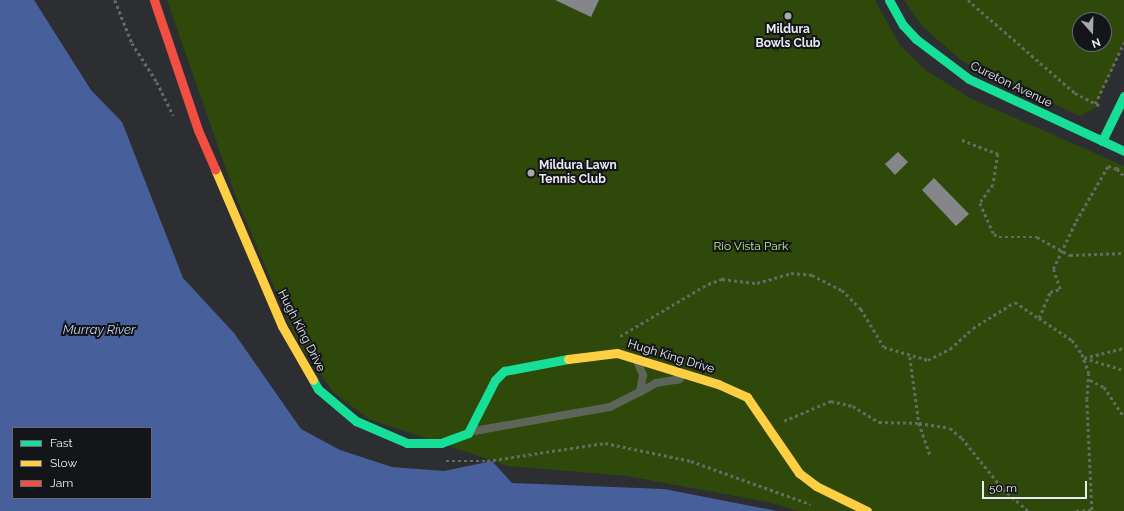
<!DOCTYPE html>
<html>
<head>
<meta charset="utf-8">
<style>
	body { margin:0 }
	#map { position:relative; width:1124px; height:511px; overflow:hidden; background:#2c2e32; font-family:Raleway,sans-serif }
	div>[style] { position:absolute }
	.green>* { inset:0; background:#2f490a }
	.water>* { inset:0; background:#475f9b }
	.building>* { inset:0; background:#84868a }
	.path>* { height:2.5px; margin-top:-1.25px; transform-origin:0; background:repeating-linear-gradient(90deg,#656a62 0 3px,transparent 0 6px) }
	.lane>* { height:8px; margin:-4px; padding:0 4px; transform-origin:4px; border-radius:4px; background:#5d6458 }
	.fast>* { height:9px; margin:-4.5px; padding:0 4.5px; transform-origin:4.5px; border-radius:4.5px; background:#16e098 }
	.slow>* { height:9px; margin:-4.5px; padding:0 4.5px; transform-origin:4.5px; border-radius:4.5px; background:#ffcf43 }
	.jam>* { height:9px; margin:-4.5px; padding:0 4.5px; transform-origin:4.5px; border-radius:4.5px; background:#f24e42 }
	.dots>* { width:11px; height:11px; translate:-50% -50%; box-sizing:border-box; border:2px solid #131519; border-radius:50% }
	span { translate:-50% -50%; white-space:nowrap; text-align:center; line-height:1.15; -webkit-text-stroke:4px #131519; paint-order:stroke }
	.poi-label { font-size:12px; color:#e8ebf0; font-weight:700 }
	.left { translate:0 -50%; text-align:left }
	.street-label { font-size:12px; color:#e8ebf0 }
	.park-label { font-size:12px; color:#bbed89 }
	.water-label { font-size:13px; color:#c0d0f6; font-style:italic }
	.legend { position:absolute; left:12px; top:427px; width:140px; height:72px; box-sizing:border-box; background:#131519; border:1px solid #686b6f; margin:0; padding:5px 7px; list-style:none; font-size:12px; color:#e8ebf0 }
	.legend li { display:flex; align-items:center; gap:8px; height:20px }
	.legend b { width:20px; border:1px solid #686b6f }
	.north { position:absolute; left:1072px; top:12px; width:40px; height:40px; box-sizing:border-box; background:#131519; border:1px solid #686b6f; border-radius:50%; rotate:160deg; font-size:11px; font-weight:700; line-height:16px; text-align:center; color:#e8ebf0 }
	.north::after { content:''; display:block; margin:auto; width:14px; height:18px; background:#a6a9ae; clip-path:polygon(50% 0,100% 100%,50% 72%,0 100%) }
	.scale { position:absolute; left:982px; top:481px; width:105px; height:18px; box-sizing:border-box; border:2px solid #e8ebf0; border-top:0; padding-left:5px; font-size:12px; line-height:14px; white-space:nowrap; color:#e8ebf0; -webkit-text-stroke:3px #131519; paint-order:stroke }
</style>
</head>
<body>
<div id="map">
	<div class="green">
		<div style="clip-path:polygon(167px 0,875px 0,899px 44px,924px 69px,970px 98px,1124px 166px,1124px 511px,799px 511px,768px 502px,627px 476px,508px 466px,369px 419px,333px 392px,298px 343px,235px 195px)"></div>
		<div style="clip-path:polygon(evenodd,904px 0,1124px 0,1124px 43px,1095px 108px,1080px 116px,962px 61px,922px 26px,904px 0,1080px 20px,1104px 20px,1104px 44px,1080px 44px,1080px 20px)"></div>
	</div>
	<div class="water">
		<div style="clip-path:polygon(evenodd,0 0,34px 0,91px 90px,122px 122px,183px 278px,234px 333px,301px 429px,340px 450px,392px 467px,444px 471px,492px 461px,512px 483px,664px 489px,777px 511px,0 511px,0 0,13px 428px,151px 428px,151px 498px,13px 498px,13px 428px)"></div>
	</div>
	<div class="building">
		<div style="clip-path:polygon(555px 0,599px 0,591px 17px)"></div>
		<div style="clip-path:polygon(898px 152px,908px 162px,895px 175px,885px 164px)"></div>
		<div style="clip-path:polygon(934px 178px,969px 214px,956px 226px,922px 190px)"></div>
	</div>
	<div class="path">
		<div style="left:115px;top:0;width:46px;rotate:68.4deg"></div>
		<div style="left:132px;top:43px;width:46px;rotate:57.3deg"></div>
		<div style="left:157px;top:82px;width:37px;rotate:64deg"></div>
		<div style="left:968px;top:0;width:142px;rotate:41deg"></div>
		<div style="left:1075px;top:93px;width:29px;rotate:27deg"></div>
		<div style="left:1095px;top:104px;width:68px;rotate:-64.9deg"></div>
		<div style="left:962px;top:140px;width:39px;rotate:21deg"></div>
		<div style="left:998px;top:154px;width:31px;rotate:99deg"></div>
		<div style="left:993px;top:185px;width:22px;rotate:126deg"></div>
		<div style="left:980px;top:203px;width:34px;rotate:66deg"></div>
		<div style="left:994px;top:234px;width:6px;rotate:31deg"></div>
		<div style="left:999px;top:237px;width:38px"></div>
		<div style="left:1037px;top:237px;width:38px;rotate:29deg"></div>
		<div style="left:1070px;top:255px;width:54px;rotate:-2.1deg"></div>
		<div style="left:1117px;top:169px;width:10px;rotate:45deg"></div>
		<div style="left:1039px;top:318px;width:40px;rotate:34deg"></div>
		<div style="left:1072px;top:340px;width:17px;rotate:54deg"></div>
		<div style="left:1082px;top:354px;width:20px;rotate:70deg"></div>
		<div style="left:1089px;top:373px;width:26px;rotate:94deg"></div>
		<div style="left:1087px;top:399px;width:112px;rotate:87.4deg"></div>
		<div style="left:620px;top:336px;width:102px;rotate:-30.6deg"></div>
		<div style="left:708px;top:284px;width:15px;rotate:-20deg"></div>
		<div style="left:722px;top:279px;width:35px;rotate:7deg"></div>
		<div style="left:757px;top:283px;width:35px;rotate:-16deg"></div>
		<div style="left:791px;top:273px;width:21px;rotate:5deg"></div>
		<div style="left:812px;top:275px;width:34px;rotate:27deg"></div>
		<div style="left:842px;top:290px;width:27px;rotate:45deg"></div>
		<div style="left:861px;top:309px;width:44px;rotate:58.8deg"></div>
		<div style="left:884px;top:347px;width:46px;rotate:16.5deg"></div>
		<div style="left:928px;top:360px;width:25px;rotate:-27deg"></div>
		<div style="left:950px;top:349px;width:31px;rotate:-42deg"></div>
		<div style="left:973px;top:328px;width:49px;rotate:-31.8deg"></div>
		<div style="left:1015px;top:302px;width:29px;rotate:34deg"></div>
		<div style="left:1039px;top:318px;width:28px;rotate:-67deg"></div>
		<div style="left:1050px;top:292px;width:10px;rotate:-17deg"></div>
		<div style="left:1060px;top:289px;width:21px;rotate:-109deg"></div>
		<div style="left:1053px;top:269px;width:53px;rotate:-64.4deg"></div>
		<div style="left:1076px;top:221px;width:64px;rotate:-59.8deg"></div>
		<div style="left:1108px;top:166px;width:9px;rotate:18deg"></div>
		<div style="left:1117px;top:169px;width:2px;rotate:-63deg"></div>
		<div style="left:910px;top:357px;width:67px;rotate:82.2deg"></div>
		<div style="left:919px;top:423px;width:34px;rotate:71deg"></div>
		<div style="left:1084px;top:358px;width:42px;rotate:16.7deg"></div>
		<div style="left:1084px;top:358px;width:41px;rotate:-14deg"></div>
		<div style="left:1090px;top:380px;width:16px;rotate:27deg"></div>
		<div style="left:1104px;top:387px;width:36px;rotate:56deg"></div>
		<div style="left:784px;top:421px;width:51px;rotate:-23.1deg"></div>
		<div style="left:831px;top:401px;width:23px;rotate:13deg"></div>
		<div style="left:853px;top:406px;width:31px;rotate:32deg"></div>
		<div style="left:879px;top:422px;width:40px;rotate:1.4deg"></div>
		<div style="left:919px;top:423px;width:31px;rotate:9deg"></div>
		<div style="left:950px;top:428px;width:16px;rotate:40deg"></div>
		<div style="left:962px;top:438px;width:65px;rotate:51.2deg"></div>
		<div style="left:1003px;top:489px;width:33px;rotate:41deg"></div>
		<div style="left:446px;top:461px;width:41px"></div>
		<div style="left:487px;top:461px;width:119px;rotate:-8.7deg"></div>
		<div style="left:605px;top:443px;width:88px;rotate:11.8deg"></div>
		<div style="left:691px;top:461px;width:127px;rotate:19.9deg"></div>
		<div style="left:1076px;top:511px;width:16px;rotate:-4deg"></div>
	</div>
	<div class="lane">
		<div style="left:640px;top:392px;width:18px;rotate:-29deg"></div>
		<div style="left:656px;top:383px;width:24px;rotate:-9deg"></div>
		<div style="left:474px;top:431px;width:138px;rotate:-10deg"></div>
		<div style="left:610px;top:407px;width:34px;rotate:-27deg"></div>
		<div style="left:640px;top:392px;width:17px;rotate:-80deg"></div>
		<div style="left:643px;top:375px;width:13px;rotate:-113deg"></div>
	</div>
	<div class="fast">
		<div style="left:889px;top:0;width:29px;rotate:61deg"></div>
		<div style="left:903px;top:25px;width:19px;rotate:47deg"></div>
		<div style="left:916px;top:39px;width:66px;rotate:37deg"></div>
		<div style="left:969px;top:79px;width:171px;rotate:24.9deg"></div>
		<div style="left:1102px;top:141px;width:50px;rotate:-63.9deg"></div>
		<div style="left:313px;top:380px;width:10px;rotate:61deg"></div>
		<div style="left:318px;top:389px;width:50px;rotate:40.1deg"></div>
		<div style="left:356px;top:421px;width:56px;rotate:23.3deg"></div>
		<div style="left:407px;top:443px;width:34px"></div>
		<div style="left:441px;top:443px;width:29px;rotate:-20deg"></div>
		<div style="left:468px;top:433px;width:59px;rotate:-63deg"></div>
		<div style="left:495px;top:380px;width:13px;rotate:-45deg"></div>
		<div style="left:504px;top:371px;width:65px;rotate:-10.6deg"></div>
	</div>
	<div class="slow">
		<div style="left:215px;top:169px;width:171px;rotate:66.9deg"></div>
		<div style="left:282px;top:326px;width:62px;rotate:60.1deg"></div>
		<div style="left:568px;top:359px;width:49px;rotate:-7deg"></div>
		<div style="left:617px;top:353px;width:106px;rotate:17.1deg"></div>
		<div style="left:718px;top:384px;width:32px;rotate:24deg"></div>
		<div style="left:747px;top:397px;width:92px;rotate:55.6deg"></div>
		<div style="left:799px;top:473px;width:21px;rotate:37deg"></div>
		<div style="left:816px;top:486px;width:57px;rotate:26.1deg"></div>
	</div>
	<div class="jam">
		<div style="left:154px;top:0;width:137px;rotate:71.3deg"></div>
		<div style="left:198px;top:130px;width:43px;rotate:66.4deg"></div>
	</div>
	<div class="dots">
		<div style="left:788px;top:16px;background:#a6a9ae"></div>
		<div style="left:531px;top:173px;background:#a6a9ae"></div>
	</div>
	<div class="poi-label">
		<span style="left:788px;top:37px">Mildura<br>Bowls Club</span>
		<span class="left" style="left:539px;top:173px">Mildura Lawn<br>Tennis Club</span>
	</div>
	<div class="street-label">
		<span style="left:1011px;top:85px;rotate:26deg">Cureton Avenue</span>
		<span style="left:301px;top:331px;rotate:63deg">Hugh King Drive</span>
		<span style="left:671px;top:357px;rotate:17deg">Hugh King Drive</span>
	</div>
	<div class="park-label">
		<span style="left:751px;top:247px">Rio Vista Park</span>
	</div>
	<div class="water-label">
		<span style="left:99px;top:330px">Murray River</span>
	</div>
	<ul class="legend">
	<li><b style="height:5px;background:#16e098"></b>Fast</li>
	<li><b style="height:5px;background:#ffcf43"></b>Slow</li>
	<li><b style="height:5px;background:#f24e42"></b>Jam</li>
	</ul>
	<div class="north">N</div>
	<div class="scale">50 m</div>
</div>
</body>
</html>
